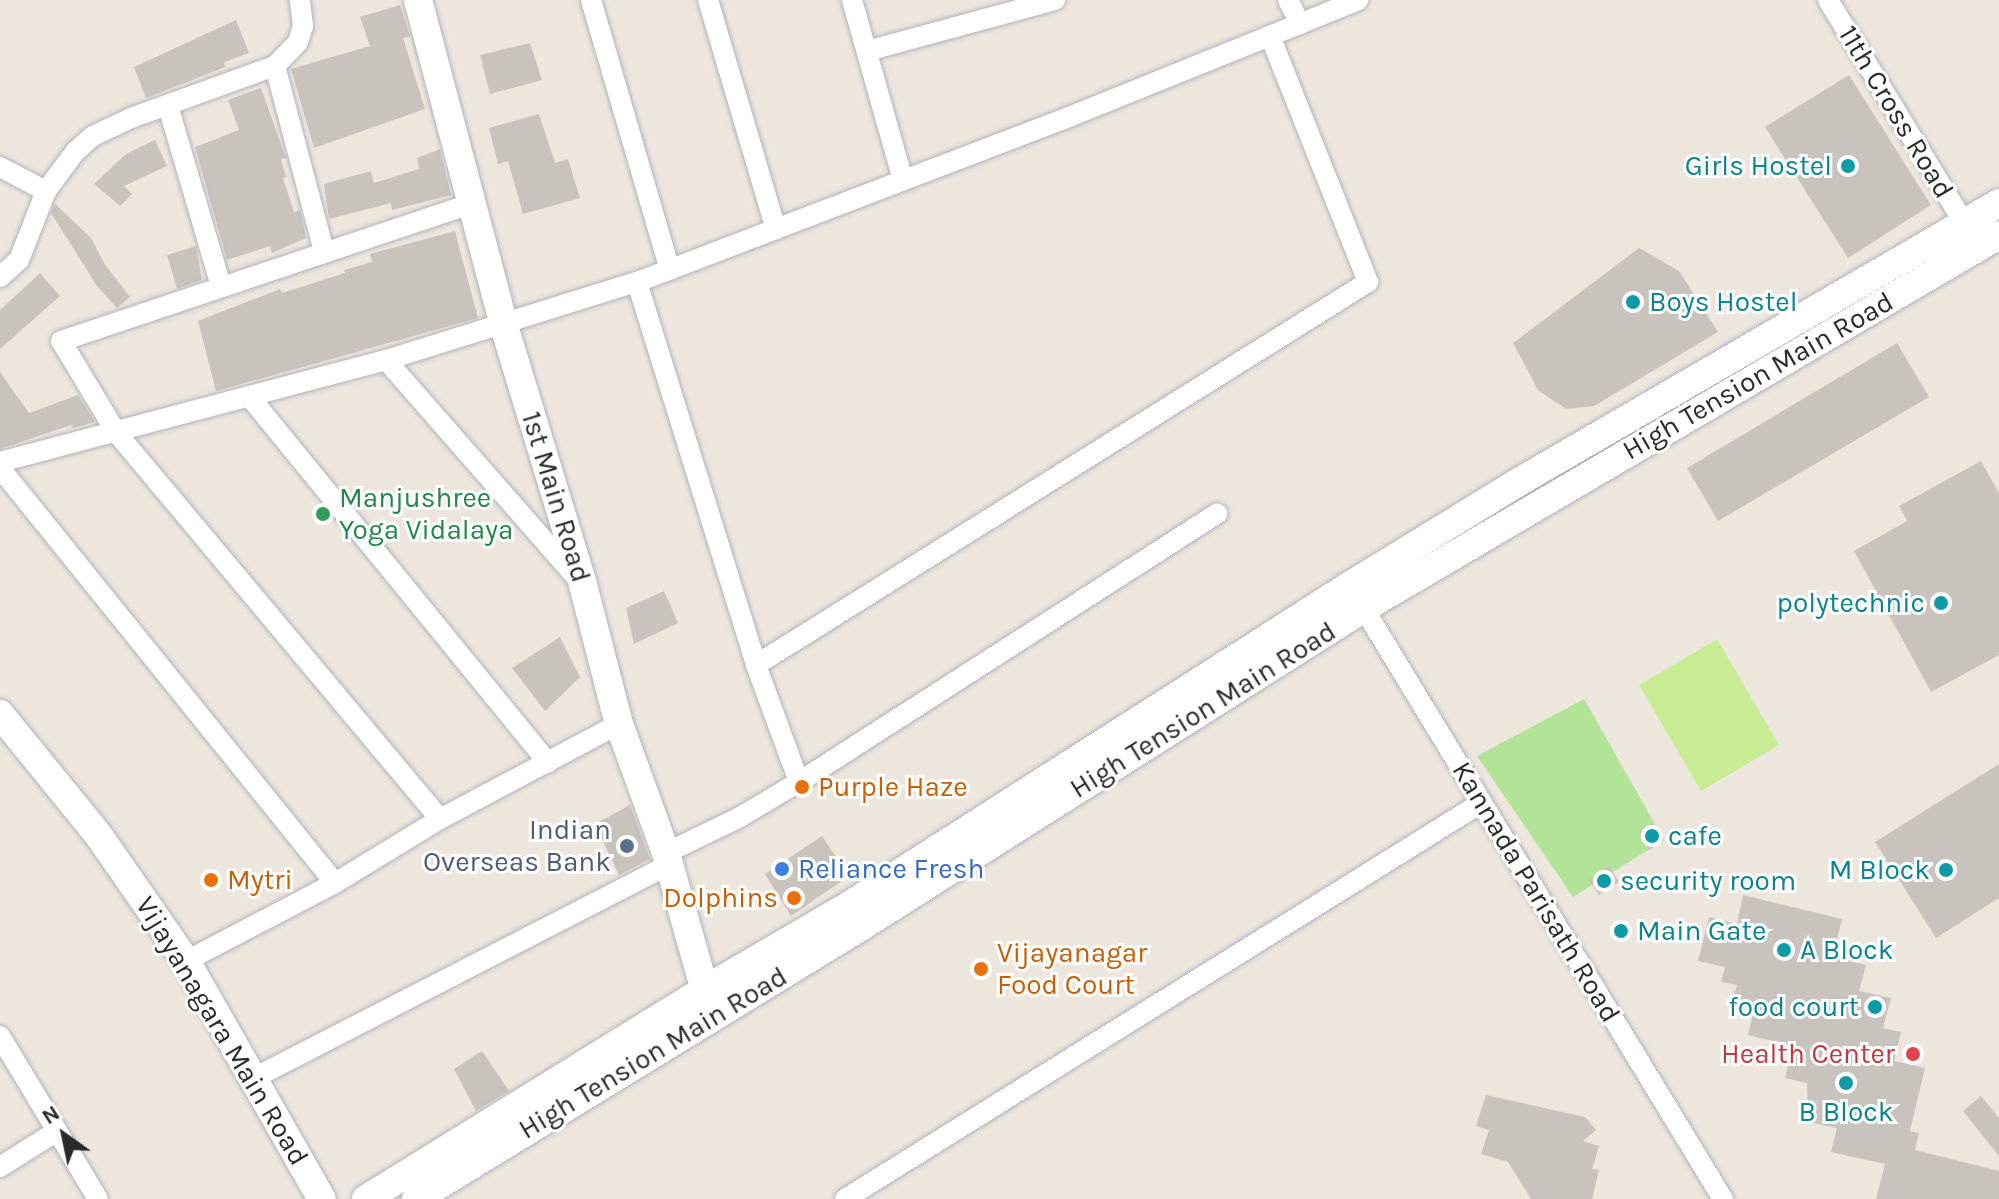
<!DOCTYPE html>
<html>
<head>
<meta charset="utf-8">
<style>
	body { margin:0 }
	#map { position:relative; width:1999px; height:1199px; overflow:hidden; background:#ede6dd; font-family:Karla,sans-serif }
	div>[style] { position:absolute }
	.green>* { inset:0; background:#b2e498 }
	.pitch>* { inset:0; background:#c7ec94 }
	.building>* { inset:0; background:#c8c3bc }
	.roads { filter:drop-shadow(0 0 2px #b1b3bf) drop-shadow(0 0 2px #b1b3bf) }
	.street>* { height:20px; margin:-10px; padding:0 10px; transform-origin:10px; border-radius:10px; background:#fff }
	.secondary>* { height:28px; margin:-14px; padding:0 14px; transform-origin:14px; border-radius:14px; background:#fff }
	.dots>* { width:22px; height:22px; translate:-50% -50%; box-sizing:border-box; border:4px solid #fff; border-radius:50% }
	span { translate:-50% -50%; white-space:nowrap; text-align:center; line-height:1.15; -webkit-text-stroke:6px #fff; paint-order:stroke }
	.street-label { font-size:28px; color:#2b2b2b }
	.culture-label { font-size:28px; color:#0d838f }
	.right { translate:-100% -50%; text-align:right }
	.left { translate:0 -50%; text-align:left }
	.leisure-label { font-size:28px; color:#27864d }
	.food-label { font-size:28px; color:#c56008 }
	.service-label { font-size:28px; color:#4e5e75 }
	.shop-label { font-size:28px; color:#366cbe }
	.health-label { font-size:28px; color:#be3a42 }
	.north { position:absolute; left:24px; top:1095px; width:80px; height:80px; -webkit-text-stroke:6px #fff; paint-order:stroke; rotate:327deg; font-size:22px; font-weight:700; line-height:32px; text-align:center; color:#2b2b2b }
	.north::after { content:''; display:block; margin:auto; width:28px; height:36px; background:#2b2b2b; clip-path:polygon(50% 0,100% 100%,50% 72%,0 100%) }
</style>
</head>
<body>
<div id="map">
	<div class="green">
		<div style="clip-path:polygon(1584px 699px,1664px 840px,1573px 897px,1477px 756px)"></div>
	</div>
	<div class="pitch">
		<div style="clip-path:polygon(1717px 639px,1779px 745px,1701px 791px,1639px 685px)"></div>
	</div>
	<div class="building">
		<div style="clip-path:polygon(400px 5px,410px 36px,403px 38px,425px 109px,314px 148px,291px 69px,370px 46px,360px 17px)"></div>
		<div style="clip-path:polygon(236px 20px,249px 53px,224px 62px,225px 67px,146px 98px,134px 67px)"></div>
		<div style="clip-path:polygon(530px 43px,542px 80px,490px 94px,480px 55px)"></div>
		<div style="clip-path:polygon(1849px 75px,1931px 205px,1848px 258px,1765px 127px)"></div>
		<div style="clip-path:polygon(261px 88px,286px 158px,281px 159px,286px 177px,283px 178px,294px 212px,300px 210px,306px 238px,272px 253px,270px 246px,227px 260px,195px 147px,239px 130px,228px 100px)"></div>
		<div style="clip-path:polygon(539px 114px,555px 163px,568px 159px,580px 198px,523px 214px,508px 161px,498px 164px,489px 128px)"></div>
		<div style="clip-path:polygon(155px 140px,167px 166px,124px 186px,132px 194px,120px 206px,94px 184px,126px 154px)"></div>
		<div style="clip-path:polygon(440px 149px,451px 195px,392px 210px,391px 203px,329px 219px,324px 184px,371px 171px,374px 183px,419px 169px,417px 158px)"></div>
		<div style="clip-path:polygon(55px 204px,91px 238px,104px 263px,130px 297px,117px 308px,97px 286px,51px 213px)"></div>
		<div style="clip-path:polygon(455px 231px,478px 318px,216px 391px,198px 321px,280px 289px,282px 293px,345px 273px,344px 270px,372px 262px,370px 254px)"></div>
		<div style="clip-path:polygon(196px 246px,202px 280px,177px 289px,167px 255px)"></div>
		<div style="clip-path:polygon(1639px 248px,1679px 271px,1718px 332px,1594px 406px,1566px 409px,1538px 390px,1513px 343px)"></div>
		<div style="clip-path:polygon(40px 273px,60px 296px,0 349px,0 310px)"></div>
		<div style="clip-path:polygon(1897px 343px,1929px 397px,1718px 521px,1687px 468px)"></div>
		<div style="clip-path:polygon(0 372px,29px 413px,78px 395px,95px 422px,73px 428px,71px 425px,0 449px)"></div>
		<div style="clip-path:polygon(1981px 461px,1999px 493px,1999px 655px,1931px 692px,1854px 551px,1907px 521px,1899px 506px)"></div>
		<div style="clip-path:polygon(664px 591px,678px 623px,634px 644px,626px 608px)"></div>
		<div style="clip-path:polygon(560px 637px,580px 677px,545px 711px,512px 668px)"></div>
		<div style="clip-path:polygon(1999px 764px,1999px 898px,1936px 938px,1875px 842px)"></div>
		<div style="clip-path:polygon(630px 805px,650px 859px,619px 875px,595px 824px)"></div>
		<div style="clip-path:polygon(1653px 823px,1664px 840px,1649px 850px,1639px 832px)"></div>
		<div style="clip-path:polygon(822px 836px,849px 876px,791px 916px,765px 874px)"></div>
		<div style="clip-path:polygon(1609px 866px,1619px 882px,1599px 895px,1589px 880px)"></div>
		<div style="clip-path:polygon(1743px 895px,1842px 919px,1833px 957px,1866px 965px,1859px 991px,1891px 998px,1883px 1028px,1901px 1032px,1894px 1061px,1925px 1068px,1910px 1131px,1919px 1133px,1915px 1150px,1999px 1171px,1999px 1199px,1876px 1199px,1885px 1164px,1831px 1152px,1837px 1128px,1808px 1122px,1807px 1083px,1785px 1078px,1793px 1046px,1748px 1035px,1755px 1004px,1733px 998px,1737px 985px,1721px 982px,1725px 967px,1698px 961px,1709px 917px,1737px 924px)"></div>
		<div style="clip-path:polygon(482px 1051px,509px 1091px,476px 1111px,454px 1069px)"></div>
		<div style="clip-path:polygon(1486px 1095px,1585px 1117px,1596px 1130px,1583px 1141px,1599px 1146px,1592px 1169px,1599px 1170px,1592px 1199px,1531px 1199px,1508px 1162px,1481px 1154px,1489px 1130px,1476px 1126px)"></div>
		<div style="clip-path:polygon(1981px 1096px,1999px 1118px,1999px 1156px,1963px 1111px)"></div>
	</div>
	<div class="roads">
		<div class="street">
			<div style="left:591px;top:0;width:281px;rotate:73.7deg"></div>
			<div style="left:708px;top:0;width:239px;rotate:73.5deg"></div>
			<div style="left:852px;top:0;width:187px;rotate:74.2deg"></div>
			<div style="left:1288px;top:0;width:27px;rotate:63deg"></div>
			<div style="left:1828px;top:0;width:261px;rotate:58.6deg"></div>
			<div style="left:867px;top:51px;width:195px;rotate:-15.2deg"></div>
			<div style="left:275px;top:66px;width:191px;rotate:75.2deg"></div>
			<div style="left:168px;top:106px;width:188px;rotate:73.6deg"></div>
			<div style="left:0;top:167px;width:52px;rotate:27.6deg"></div>
			<div style="left:0;top:277px;width:25px;rotate:-42deg"></div>
			<div style="left:19px;top:260px;width:74px;rotate:-68.6deg"></div>
			<div style="left:46px;top:191px;width:49px;rotate:-53.4deg"></div>
			<div style="left:75px;top:152px;width:24px;rotate:-42deg"></div>
			<div style="left:93px;top:136px;width:42px;rotate:-25.3deg"></div>
			<div style="left:131px;top:118px;width:153px;rotate:-19.9deg"></div>
			<div style="left:275px;top:66px;width:33px;rotate:-46deg"></div>
			<div style="left:298px;top:42px;width:17px;rotate:-73deg"></div>
			<div style="left:303px;top:26px;width:26px;rotate:-97deg"></div>
			<div style="left:637px;top:282px;width:401px;rotate:72.7deg"></div>
			<div style="left:756px;top:665px;width:125px;rotate:69.8deg"></div>
			<div style="left:386px;top:360px;width:291px;rotate:48.8deg"></div>
			<div style="left:249px;top:396px;width:473px;rotate:50.8deg"></div>
			<div style="left:0;top:462px;width:399px;rotate:-14.8deg"></div>
			<div style="left:386px;top:360px;width:263px;rotate:-17.3deg"></div>
			<div style="left:637px;top:282px;width:462px;rotate:-20.9deg"></div>
			<div style="left:1069px;top:117px;width:312px;rotate:-22deg"></div>
			<div style="left:0;top:468px;width:533px;rotate:51.09deg"></div>
			<div style="left:1358px;top:599px;width:702px;rotate:58.69deg"></div>
			<div style="left:756px;top:665px;width:722px;rotate:-32.04deg"></div>
			<div style="left:1368px;top:282px;width:265px;rotate:-111.7deg"></div>
			<div style="left:440px;top:819px;width:505px;rotate:-129.94deg"></div>
			<div style="left:116px;top:432px;width:106px;rotate:-121.1deg"></div>
			<div style="left:61px;top:341px;width:435px;rotate:-18.5deg"></div>
			<div style="left:666px;top:853px;width:82px;rotate:-25.9deg"></div>
			<div style="left:740px;top:817px;width:69px;rotate:-30.7deg"></div>
			<div style="left:799px;top:782px;width:497px;rotate:-32.7deg"></div>
			<div style="left:186px;top:961px;width:168px;rotate:-27.6deg"></div>
			<div style="left:335px;top:883px;width:123px;rotate:-31.4deg"></div>
			<div style="left:440px;top:819px;width:203px;rotate:-28deg"></div>
			<div style="left:0;top:1036px;width:190px;rotate:59deg"></div>
			<div style="left:252px;top:1079px;width:470px;rotate:-27.2deg"></div>
			<div style="left:0;top:1167px;width:67px;rotate:-32.3deg"></div>
			<div style="left:845px;top:1199px;width:749px;rotate:-31.91deg"></div>
		</div>
		<div class="secondary">
			<div style="left:418px;top:0;width:337px;rotate:75.2deg"></div>
			<div style="left:504px;top:326px;width:271px;rotate:73deg"></div>
			<div style="left:583px;top:585px;width:144px;rotate:75.5deg"></div>
			<div style="left:619px;top:724px;width:137px;rotate:70deg"></div>
			<div style="left:666px;top:853px;width:158px;rotate:74.2deg"></div>
			<div style="left:0;top:714px;width:157px;rotate:50.9deg"></div>
			<div style="left:99px;top:836px;width:152px;rotate:55.2deg"></div>
			<div style="left:186px;top:961px;width:274px;rotate:60.3deg"></div>
			<div style="left:366px;top:1199px;width:397px;rotate:-31.7deg"></div>
			<div style="left:704px;top:990px;width:163px;rotate:-30.2deg"></div>
			<div style="left:845px;top:908px;width:598px;rotate:-32.57deg"></div>
			<div style="left:1349px;top:586px;width:197px;rotate:-31.5deg"></div>
			<div style="left:1517px;top:483px;width:557px;rotate:-30.15deg"></div>
			<div style="left:416px;top:1199px;width:519px;rotate:-31.46deg"></div>
			<div style="left:859px;top:928px;width:598px;rotate:-32.36deg"></div>
			<div style="left:1364px;top:608px;width:736px;rotate:-30.43deg"></div>
		</div>
	</div>
	<div class="dots">
		<div style="left:1848px;top:166px;background:#0f9aa8"></div>
		<div style="left:1633px;top:302px;background:#0f9aa8"></div>
		<div style="left:323px;top:514px;background:#2e9e5b"></div>
		<div style="left:1941px;top:603px;background:#0f9aa8"></div>
		<div style="left:802px;top:787px;background:#e8710a"></div>
		<div style="left:1652px;top:836px;background:#0f9aa8"></div>
		<div style="left:627px;top:846px;background:#5c6f8a"></div>
		<div style="left:782px;top:869px;background:#3f7fe0"></div>
		<div style="left:1946px;top:870px;background:#0f9aa8"></div>
		<div style="left:211px;top:880px;background:#e8710a"></div>
		<div style="left:1604px;top:881px;background:#0f9aa8"></div>
		<div style="left:794px;top:898px;background:#e8710a"></div>
		<div style="left:1621px;top:931px;background:#0f9aa8"></div>
		<div style="left:1784px;top:950px;background:#0f9aa8"></div>
		<div style="left:981px;top:969px;background:#e8710a"></div>
		<div style="left:1875px;top:1007px;background:#0f9aa8"></div>
		<div style="left:1913px;top:1054px;background:#e0444e"></div>
		<div style="left:1846px;top:1083px;background:#0f9aa8"></div>
	</div>
	<div class="street-label">
		<span style="left:1896px;top:112px;rotate:59deg">11th Cross Road</span>
		<span style="left:1758px;top:376px;rotate:-30deg">High Tension Main Road</span>
		<span style="left:556px;top:497px;rotate:73deg">1st Main Road</span>
		<span style="left:1203px;top:710px;rotate:-32deg">High Tension Main Road</span>
		<span style="left:1536px;top:892px;rotate:59deg">Kannada Parisath Road</span>
		<span style="left:222px;top:1031px;rotate:59deg">Vijayanagara Main Road</span>
		<span style="left:653px;top:1053px;rotate:-31deg">High Tension Main Road</span>
	</div>
	<div class="culture-label">
		<span class="right" style="left:1832px;top:166px">Girls Hostel</span>
		<span class="left" style="left:1649px;top:302px">Boys Hostel</span>
		<span class="right" style="left:1925px;top:603px">polytechnic</span>
		<span class="left" style="left:1668px;top:836px">cafe</span>
		<span class="right" style="left:1930px;top:870px">M Block</span>
		<span class="left" style="left:1620px;top:881px">security room</span>
		<span class="left" style="left:1637px;top:931px">Main Gate</span>
		<span class="left" style="left:1800px;top:950px">A Block</span>
		<span class="right" style="left:1859px;top:1007px">food court</span>
		<span style="left:1846px;top:1112px">B Block</span>
	</div>
	<div class="leisure-label">
		<span class="left" style="left:339px;top:514px">Manjushree<br>Yoga Vidalaya</span>
	</div>
	<div class="food-label">
		<span class="left" style="left:818px;top:787px">Purple Haze</span>
		<span class="left" style="left:227px;top:880px">Mytri</span>
		<span class="right" style="left:778px;top:898px">Dolphins</span>
		<span class="left" style="left:997px;top:969px">Vijayanagar<br>Food Court</span>
	</div>
	<div class="service-label">
		<span class="right" style="left:611px;top:846px">Indian<br>Overseas Bank</span>
	</div>
	<div class="shop-label">
		<span class="left" style="left:798px;top:869px">Reliance Fresh</span>
	</div>
	<div class="health-label">
		<span class="right" style="left:1895px;top:1054px">Health Center</span>
	</div>
	<div class="north">N</div>
</div>
</body>
</html>
